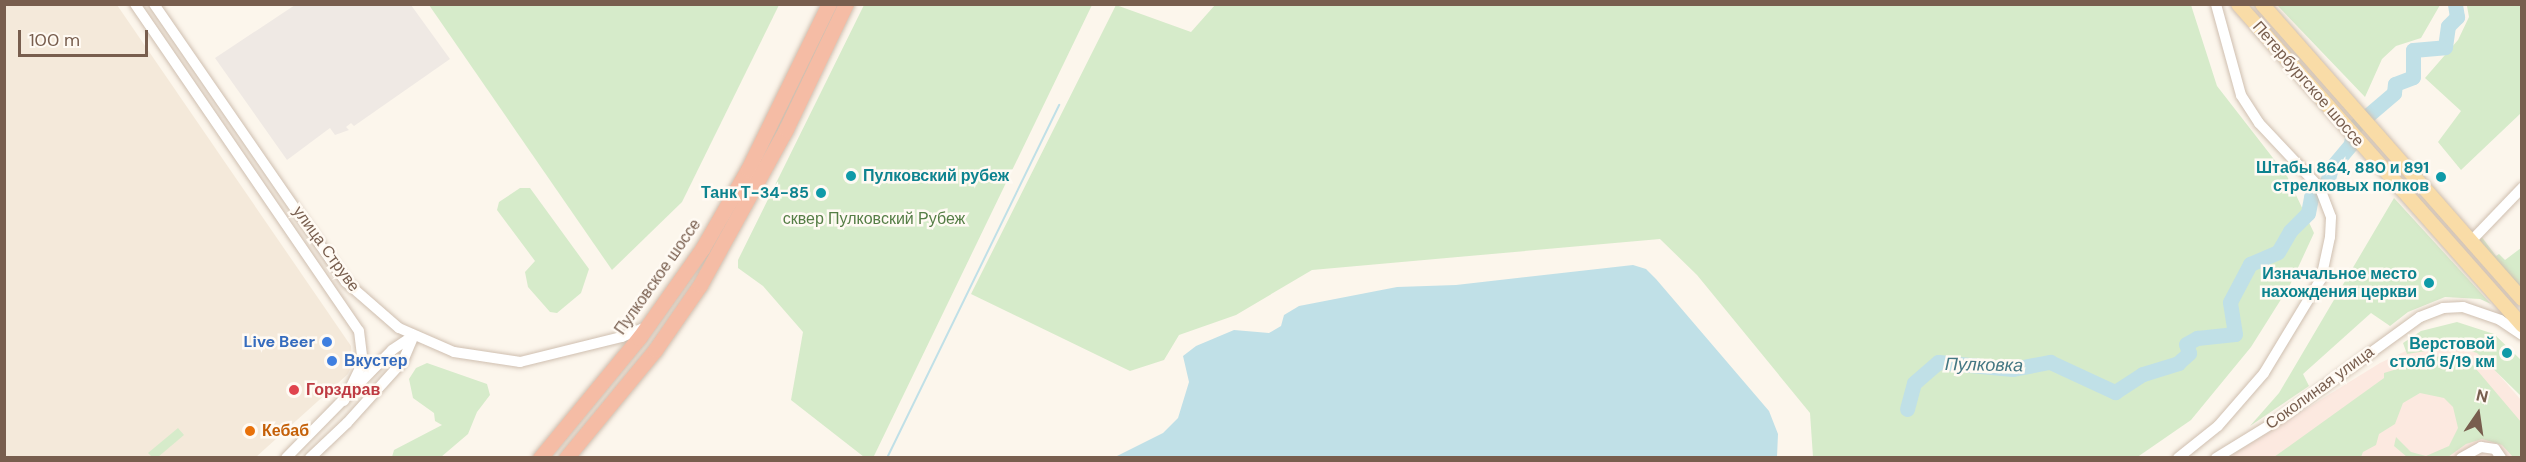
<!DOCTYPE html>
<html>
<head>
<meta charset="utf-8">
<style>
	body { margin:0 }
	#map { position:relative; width:2526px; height:462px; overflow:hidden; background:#fcf6ec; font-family:"DM Sans",sans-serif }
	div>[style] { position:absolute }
	.residential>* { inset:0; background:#f4e9da }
	.commercial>* { inset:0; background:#fce9e0 }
	.industrial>* { inset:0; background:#efe9e4 }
	.green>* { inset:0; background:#d6ebca }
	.water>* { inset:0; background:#c0e0e7 }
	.stream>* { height:2px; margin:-1px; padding:0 1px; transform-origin:1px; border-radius:1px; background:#c0e0e7 }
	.river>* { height:15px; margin:-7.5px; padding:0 7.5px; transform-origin:7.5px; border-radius:7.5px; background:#c0e0e7 }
	.roads { filter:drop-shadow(0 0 2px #cfbfb0) drop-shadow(0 0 2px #cfbfb0) }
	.minor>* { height:10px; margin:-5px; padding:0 5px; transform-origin:5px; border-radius:5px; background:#fff }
	.major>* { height:14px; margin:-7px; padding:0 7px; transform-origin:7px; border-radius:7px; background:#f9dca7 }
	.highway>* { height:15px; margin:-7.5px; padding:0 7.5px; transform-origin:7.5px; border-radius:7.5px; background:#f5bca5 }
	.dots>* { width:16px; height:16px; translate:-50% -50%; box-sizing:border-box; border:3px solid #fffaf3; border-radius:50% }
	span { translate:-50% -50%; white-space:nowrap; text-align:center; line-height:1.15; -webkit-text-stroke:5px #fffaf3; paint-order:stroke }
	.street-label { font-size:16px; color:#785e4e }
	.culture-label { font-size:16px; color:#0d838f; font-weight:700 }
	.right { translate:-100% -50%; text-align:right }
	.left { translate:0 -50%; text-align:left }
	.park-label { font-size:16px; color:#557e46 }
	.shop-label { font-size:16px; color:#366cbe; font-weight:700 }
	.health-label { font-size:16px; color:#be3a42; font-weight:700 }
	.food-label { font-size:16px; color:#c56008; font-weight:700 }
	.water-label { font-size:18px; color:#447783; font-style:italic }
	.frame { position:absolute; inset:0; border:6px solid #785e4e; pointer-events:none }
	.north { position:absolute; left:2448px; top:384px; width:60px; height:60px; -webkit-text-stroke:4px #fffaf3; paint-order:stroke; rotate:13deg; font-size:16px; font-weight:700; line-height:24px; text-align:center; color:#785e4e }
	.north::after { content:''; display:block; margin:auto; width:21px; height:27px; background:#785e4e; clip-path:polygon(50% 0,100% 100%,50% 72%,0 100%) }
	.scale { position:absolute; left:18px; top:30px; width:130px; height:27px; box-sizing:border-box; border:3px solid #785e4e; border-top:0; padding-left:8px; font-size:18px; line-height:21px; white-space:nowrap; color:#785e4e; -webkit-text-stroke:4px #fffaf3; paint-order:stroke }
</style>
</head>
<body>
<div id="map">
	<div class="residential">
		<div style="clip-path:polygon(4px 5px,117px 5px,351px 346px,352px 365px,348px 374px,256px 457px,5px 457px)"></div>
	</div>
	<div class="commercial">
		<div style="clip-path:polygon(2425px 342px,2456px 342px,2479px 352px,2521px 400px,2521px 457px,2227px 458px,2380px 363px)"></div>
	</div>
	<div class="industrial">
		<div style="clip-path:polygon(411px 5px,450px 59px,354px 126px,351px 123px,346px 127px,349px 130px,335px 135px,330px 128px,287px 160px,215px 58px,295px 5px)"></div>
	</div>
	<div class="green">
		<div style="clip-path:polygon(429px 5px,779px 5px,682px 202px,612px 270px)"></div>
		<div style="clip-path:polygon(864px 5px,1092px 5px,873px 458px,864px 457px,791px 400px,803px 332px,763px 286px,738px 268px,738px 260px)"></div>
		<div style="clip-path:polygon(1215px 5px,2191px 5px,2217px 86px,2287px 176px,2314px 233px,2290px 285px,2251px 347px,2191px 420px,2136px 458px,1813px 457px,1810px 413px,1697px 275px,1660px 239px,1312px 270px,1236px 315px,1179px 335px,1164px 360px,1130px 371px,971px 294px,1116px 5px,1191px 32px)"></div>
		<div style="clip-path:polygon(2277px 5px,2440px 5px,2421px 38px,2396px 46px,2382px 59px,2365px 97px)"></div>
		<div style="clip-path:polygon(2522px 5px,2521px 113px,2461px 170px,2438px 142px,2461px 111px,2425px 78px,2458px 40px,2469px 17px,2467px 6px)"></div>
		<div style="clip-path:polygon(520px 188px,530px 188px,589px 269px,581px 293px,557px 313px,550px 312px,528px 287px,525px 272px,535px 261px,497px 210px,499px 202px)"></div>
		<div style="clip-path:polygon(2394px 198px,2491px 304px,2480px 299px,2445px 297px,2408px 312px,2390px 326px,2371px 313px,2303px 374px,2309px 386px,2250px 426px,2279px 393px)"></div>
		<div style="clip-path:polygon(2481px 236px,2496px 256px,2499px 254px,2505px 260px,2521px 248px,2521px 291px,2479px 243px)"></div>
		<div style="clip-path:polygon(2457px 322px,2494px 334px,2521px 360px,2521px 396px,2477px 353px,2457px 346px,2407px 354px,2403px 343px,2421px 331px)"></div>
		<div style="clip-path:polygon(2446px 354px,2471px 363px,2521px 422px,2521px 457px,2513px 457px,2502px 445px,2482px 439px,2466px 444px,2448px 457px,2407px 457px,2394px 446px,2396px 437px,2411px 452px,2426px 456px,2449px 446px,2458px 428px,2453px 407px,2444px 398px,2420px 393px,2403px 403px,2395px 424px,2379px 434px,2376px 445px,2363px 452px,2361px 457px,2274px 457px,2384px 378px,2384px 373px)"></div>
		<div style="clip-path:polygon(427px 363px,487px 384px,490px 395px,477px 412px,468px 434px,441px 457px,392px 457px,394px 450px,442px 425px,435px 421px,434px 413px,413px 398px,409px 379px,416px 368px)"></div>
		<div style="clip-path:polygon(178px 428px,184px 435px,158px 457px,152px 457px,148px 453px)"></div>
	</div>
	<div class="water">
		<div style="clip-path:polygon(1633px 265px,1646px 269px,1656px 279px,1769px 411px,1778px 434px,1777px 457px,1115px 457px,1163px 433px,1178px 418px,1189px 382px,1183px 356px,1196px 346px,1234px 330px,1269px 333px,1281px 326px,1284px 315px,1299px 306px,1397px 287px,1456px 285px)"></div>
	</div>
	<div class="stream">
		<div style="left:887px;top:458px;width:393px;rotate:-64deg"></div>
	</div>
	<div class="river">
		<div style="left:1907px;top:409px;width:27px;rotate:-75deg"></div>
		<div style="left:1914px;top:383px;width:32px;rotate:-41deg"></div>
		<div style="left:1938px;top:362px;width:75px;rotate:5.3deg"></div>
		<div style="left:2013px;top:369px;width:38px;rotate:-11deg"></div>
		<div style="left:2050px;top:362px;width:72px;rotate:24.8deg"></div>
		<div style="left:2115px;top:392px;width:33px;rotate:-33deg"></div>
		<div style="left:2143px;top:374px;width:37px;rotate:-17deg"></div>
		<div style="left:2178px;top:363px;width:15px;rotate:-42deg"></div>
		<div style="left:2189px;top:353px;width:9px;rotate:-108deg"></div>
		<div style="left:2186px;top:344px;width:13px;rotate:-29deg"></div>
		<div style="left:2197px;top:338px;width:38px;rotate:-6deg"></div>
		<div style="left:2235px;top:334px;width:32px;rotate:-99deg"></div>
		<div style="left:2230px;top:302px;width:43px;rotate:-62.2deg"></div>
		<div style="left:2250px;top:264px;width:30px;rotate:-23deg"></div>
		<div style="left:2278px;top:252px;width:24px;rotate:-60deg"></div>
		<div style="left:2290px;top:231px;width:25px;rotate:-45deg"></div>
		<div style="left:2308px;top:213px;width:16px;rotate:-79deg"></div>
		<div style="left:2311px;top:197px;width:22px;rotate:-43deg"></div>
		<div style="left:2327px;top:182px;width:15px;rotate:-74deg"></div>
		<div style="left:2331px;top:168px;width:31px;rotate:-50deg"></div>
		<div style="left:2351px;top:144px;width:16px;rotate:-83deg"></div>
		<div style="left:2353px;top:128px;width:54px;rotate:-40.5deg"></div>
		<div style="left:2394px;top:93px;width:9px;rotate:-84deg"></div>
		<div style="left:2395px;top:84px;width:19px;rotate:-21deg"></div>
		<div style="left:2413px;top:77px;width:27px;rotate:-90deg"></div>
		<div style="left:2413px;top:50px;width:32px;rotate:-5deg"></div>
		<div style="left:2445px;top:47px;width:21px;rotate:-82deg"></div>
		<div style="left:2448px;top:26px;width:13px;rotate:-45deg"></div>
		<div style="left:2457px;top:17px;width:13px;rotate:-99deg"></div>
	</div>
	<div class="roads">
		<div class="minor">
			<div style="left:135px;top:4px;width:396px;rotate:55.6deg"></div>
			<div style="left:359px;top:331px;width:31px;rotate:83deg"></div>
			<div style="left:363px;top:362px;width:43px;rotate:116deg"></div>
			<div style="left:154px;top:4px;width:338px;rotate:55.4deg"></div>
			<div style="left:346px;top:282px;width:70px;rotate:41deg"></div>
			<div style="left:399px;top:328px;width:60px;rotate:23.6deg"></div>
			<div style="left:454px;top:352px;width:67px;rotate:8.6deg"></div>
			<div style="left:520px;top:362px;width:105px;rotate:-13.8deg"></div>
			<div style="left:622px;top:337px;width:25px;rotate:-23deg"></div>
			<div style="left:2471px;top:241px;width:74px;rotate:-46.1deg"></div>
			<div style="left:286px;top:458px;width:151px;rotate:-45.5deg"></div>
			<div style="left:392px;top:350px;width:25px;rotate:-34deg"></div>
			<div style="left:310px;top:458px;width:51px;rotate:-43.4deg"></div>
			<div style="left:347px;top:423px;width:84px;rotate:-47.9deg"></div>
			<div style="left:403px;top:361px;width:26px;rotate:-67deg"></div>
			<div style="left:2178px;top:458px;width:51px;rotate:-38.7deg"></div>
			<div style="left:2218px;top:426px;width:70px;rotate:-49deg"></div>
			<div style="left:2264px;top:373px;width:110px;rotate:-58.8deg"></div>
			<div style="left:2321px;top:279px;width:43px;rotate:-77.9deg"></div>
			<div style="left:2330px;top:237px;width:20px;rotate:-87deg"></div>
			<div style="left:2331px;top:217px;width:31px;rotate:-111deg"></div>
			<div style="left:2320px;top:188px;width:89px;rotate:-133.2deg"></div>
			<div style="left:2259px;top:123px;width:33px;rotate:-123deg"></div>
			<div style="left:2241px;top:95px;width:94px;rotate:-105.4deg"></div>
			<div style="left:2216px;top:458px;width:76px;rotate:-31.6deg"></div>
			<div style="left:2281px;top:418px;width:172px;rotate:-36deg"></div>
			<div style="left:2420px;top:317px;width:25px;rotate:-21deg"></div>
			<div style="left:2443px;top:308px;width:20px;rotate:-3deg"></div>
			<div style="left:2463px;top:307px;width:39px;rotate:19deg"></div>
			<div style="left:2500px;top:320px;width:27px;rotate:34deg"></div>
			<div style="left:2461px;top:458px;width:23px;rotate:-29deg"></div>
			<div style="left:2481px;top:447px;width:14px;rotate:8deg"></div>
			<div style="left:2495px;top:449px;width:11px;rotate:56deg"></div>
		</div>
		<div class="major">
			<div style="left:2238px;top:4px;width:429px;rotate:48.5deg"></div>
			<div style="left:2262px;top:4px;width:393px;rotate:48.6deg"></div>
		</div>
		<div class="highway">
			<div style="left:540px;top:458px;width:156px;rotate:-50.5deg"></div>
			<div style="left:639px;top:338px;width:109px;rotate:-54.7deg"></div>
			<div style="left:702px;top:249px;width:92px;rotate:-60.1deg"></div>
			<div style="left:748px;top:169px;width:184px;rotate:-63.9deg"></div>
			<div style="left:566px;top:458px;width:140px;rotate:-50.5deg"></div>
			<div style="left:655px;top:350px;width:79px;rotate:-55.3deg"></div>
			<div style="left:700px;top:285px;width:178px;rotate:-61.1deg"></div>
			<div style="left:786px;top:129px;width:139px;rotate:-64.4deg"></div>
		</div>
	</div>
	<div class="dots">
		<div style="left:851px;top:176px;background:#0f9aa8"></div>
		<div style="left:2441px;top:177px;background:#0f9aa8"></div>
		<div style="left:821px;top:193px;background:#0f9aa8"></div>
		<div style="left:2429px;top:283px;background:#0f9aa8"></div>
		<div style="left:327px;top:342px;background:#3f7fe0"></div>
		<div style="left:2507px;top:353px;background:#0f9aa8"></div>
		<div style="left:332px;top:361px;background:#3f7fe0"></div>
		<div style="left:294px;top:390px;background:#e0444e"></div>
		<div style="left:250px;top:431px;background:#e8710a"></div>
	</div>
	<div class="street-label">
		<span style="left:2308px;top:84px;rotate:49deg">Петербургское шоссе</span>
		<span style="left:326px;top:249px;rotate:54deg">улица Струве</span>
		<span style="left:658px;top:277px;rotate:-55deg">Пулковское шоссе</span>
		<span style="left:2320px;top:388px;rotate:-36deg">Соколиная улица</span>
	</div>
	<div class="culture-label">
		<span class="right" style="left:2429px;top:177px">Штабы 864, 880 и 891<br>стрелковых полков</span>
		<span class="left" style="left:863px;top:176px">Пулковский рубеж</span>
		<span class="right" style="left:809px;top:193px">Танк Т-34-85</span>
		<span class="right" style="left:2417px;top:283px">Изначальное место<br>нахождения церкви</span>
		<span class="right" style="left:2495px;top:353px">Верстовой<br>столб 5/19 км</span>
	</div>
	<div class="park-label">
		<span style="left:874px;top:219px">сквер Пулковский Рубеж</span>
	</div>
	<div class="shop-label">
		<span class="right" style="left:315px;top:342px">Live Beer</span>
		<span class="left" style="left:344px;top:361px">Вкустер</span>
	</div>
	<div class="health-label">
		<span class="left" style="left:306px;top:390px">Горздрав</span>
	</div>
	<div class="food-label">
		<span class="left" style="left:262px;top:431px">Кебаб</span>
	</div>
	<div class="water-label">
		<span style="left:1984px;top:365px;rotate:1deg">Пулковка</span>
	</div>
	<div class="frame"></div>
	<div class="north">N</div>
	<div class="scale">100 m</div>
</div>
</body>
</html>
